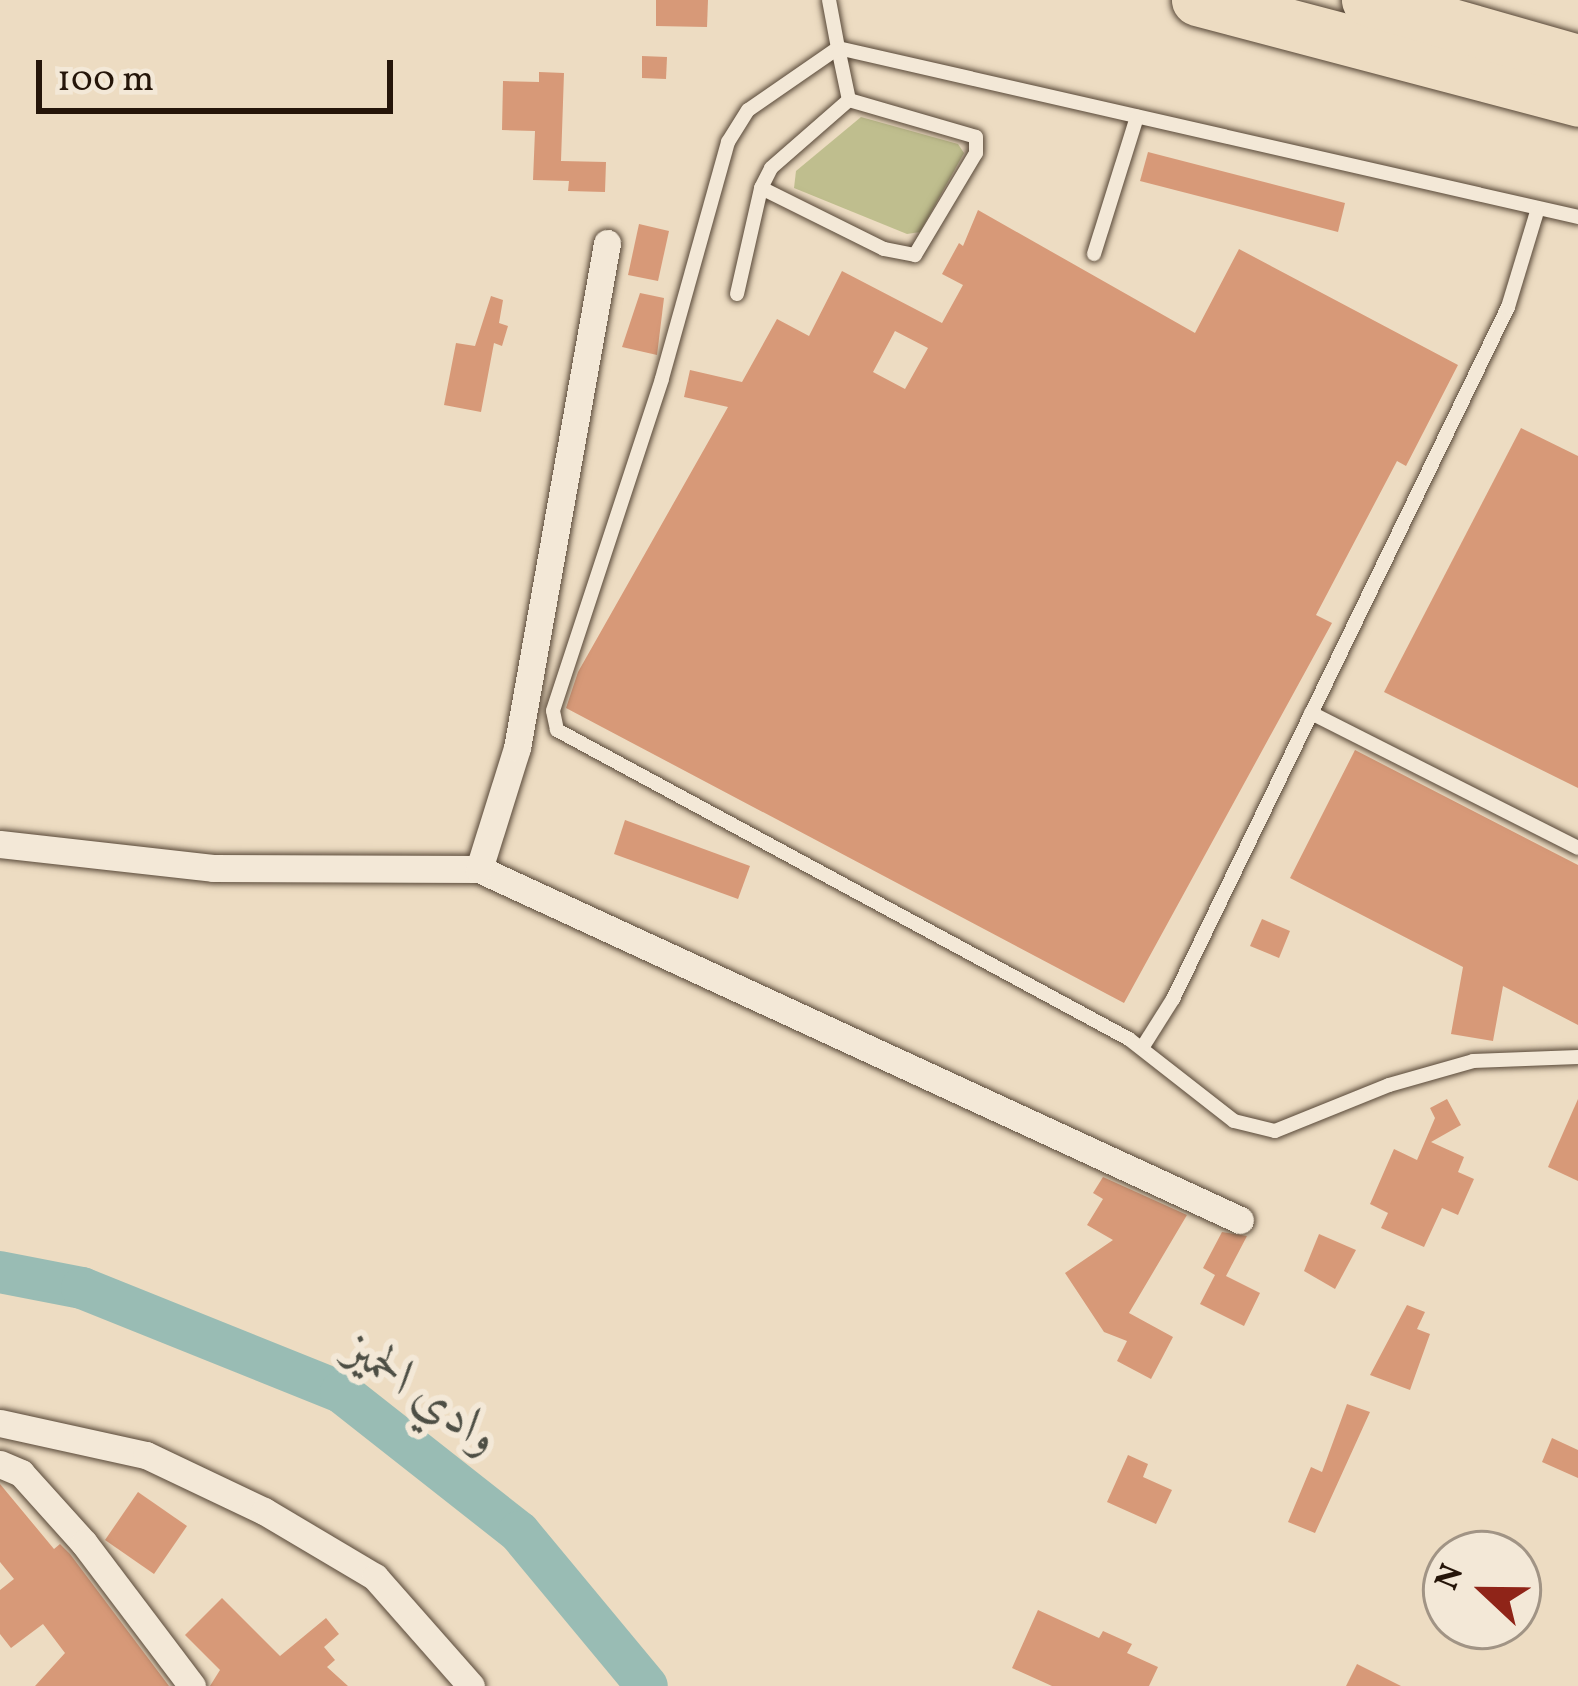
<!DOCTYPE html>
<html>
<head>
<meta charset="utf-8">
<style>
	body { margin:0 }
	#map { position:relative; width:1578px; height:1686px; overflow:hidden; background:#eddcc2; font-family:Vollkorn,Amiri,serif }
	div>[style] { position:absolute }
	.green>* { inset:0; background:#bfbe8e }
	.river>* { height:42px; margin:-21px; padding:0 21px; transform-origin:21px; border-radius:21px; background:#99bcb4 }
	.building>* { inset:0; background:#d79978 }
	.roads { filter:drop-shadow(0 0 3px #574737) drop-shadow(0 0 3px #574737) }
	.lane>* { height:14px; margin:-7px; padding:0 7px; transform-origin:7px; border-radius:7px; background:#f3e8d7 }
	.street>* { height:27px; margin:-13.5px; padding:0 13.5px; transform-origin:13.5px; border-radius:13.5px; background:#f3e8d7 }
	.highway>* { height:51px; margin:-25.5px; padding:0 25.5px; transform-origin:25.5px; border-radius:25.5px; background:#eddcc2 }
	span { translate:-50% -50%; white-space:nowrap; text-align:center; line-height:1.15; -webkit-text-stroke:12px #f3e8d7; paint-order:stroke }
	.water-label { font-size:51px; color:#4e4f45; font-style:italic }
	.north { position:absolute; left:1422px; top:1530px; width:120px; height:120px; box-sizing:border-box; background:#f3e8d7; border:3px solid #a19485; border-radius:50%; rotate:292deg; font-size:33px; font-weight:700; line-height:48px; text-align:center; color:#251509 }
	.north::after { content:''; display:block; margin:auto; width:42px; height:54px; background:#8f2418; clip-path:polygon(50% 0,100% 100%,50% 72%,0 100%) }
	.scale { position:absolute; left:36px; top:60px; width:357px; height:54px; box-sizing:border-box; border:6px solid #251509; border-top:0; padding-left:15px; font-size:36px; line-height:42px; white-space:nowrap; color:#251509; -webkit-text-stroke:9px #f3e8d7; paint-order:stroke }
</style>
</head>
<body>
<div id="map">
	<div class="green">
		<div style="clip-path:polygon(861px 117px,958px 144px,964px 153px,920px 232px,907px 234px,794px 188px,796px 171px)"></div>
	</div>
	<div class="river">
		<div style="left:0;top:1272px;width:84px;rotate:11deg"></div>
		<div style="left:82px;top:1288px;width:279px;rotate:21.9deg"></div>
		<div style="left:341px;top:1392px;width:226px;rotate:38.2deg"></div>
		<div style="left:519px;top:1532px;width:200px;rotate:50.3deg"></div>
	</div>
	<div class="building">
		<div style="clip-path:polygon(656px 0,708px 0,707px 27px,656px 26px)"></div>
		<div style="clip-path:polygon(642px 56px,667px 57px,666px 79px,642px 78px)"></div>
		<div style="clip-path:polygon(539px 72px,564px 73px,561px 161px,606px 162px,605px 192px,568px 191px,569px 181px,533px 180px,535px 131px,502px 130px,503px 81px,539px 82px)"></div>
		<div style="clip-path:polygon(1148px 152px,1345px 203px,1338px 232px,1140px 181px)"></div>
		<div style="clip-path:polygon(evenodd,978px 210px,1195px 333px,1239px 249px,1458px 365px,1406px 466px,1397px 461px,1316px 615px,1332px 623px,1124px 1003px,566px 708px,578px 672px,728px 407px,684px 397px,690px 370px,742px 382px,777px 319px,809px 336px,842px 271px,942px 323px,963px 285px,942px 274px,959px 243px,963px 246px,978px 210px,895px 331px,928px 348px,905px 389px,873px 372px,895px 331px)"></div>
		<div style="clip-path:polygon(639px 224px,669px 231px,658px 281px,628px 275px)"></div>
		<div style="clip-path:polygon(640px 293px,664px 298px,657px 355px,622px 347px)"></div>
		<div style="clip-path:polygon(491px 296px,503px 300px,499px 323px,508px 326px,502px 346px,494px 343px,481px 412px,444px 405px,456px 343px,475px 346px)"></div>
		<div style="clip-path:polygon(1521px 428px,1578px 456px,1578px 788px,1384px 692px)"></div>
		<div style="clip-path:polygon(1355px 750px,1578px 865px,1578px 1025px,1503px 986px,1493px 1041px,1451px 1034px,1463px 967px,1290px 878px)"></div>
		<div style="clip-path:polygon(625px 820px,750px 866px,738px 899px,614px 854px)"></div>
		<div style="clip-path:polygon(1262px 919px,1290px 931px,1279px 958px,1250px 946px)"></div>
		<div style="clip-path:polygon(1447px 1099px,1461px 1125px,1431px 1142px,1464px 1157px,1458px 1172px,1474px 1179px,1458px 1215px,1442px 1208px,1424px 1247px,1381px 1228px,1388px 1213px,1370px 1204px,1394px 1149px,1417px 1160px,1435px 1118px,1430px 1108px)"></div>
		<div style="clip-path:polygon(1578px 1099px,1578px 1181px,1548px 1167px)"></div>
		<div style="clip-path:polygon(1103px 1177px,1187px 1215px,1129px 1313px,1173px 1337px,1151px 1379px,1117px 1361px,1127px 1341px,1104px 1332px,1065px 1273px,1113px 1240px,1087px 1225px,1103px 1199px,1093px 1193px)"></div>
		<div style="clip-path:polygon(1222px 1232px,1247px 1236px,1226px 1276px,1260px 1293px,1244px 1326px,1200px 1304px,1215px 1275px,1203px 1268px)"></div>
		<div style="clip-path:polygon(1319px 1234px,1356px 1250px,1335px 1289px,1304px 1271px)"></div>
		<div style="clip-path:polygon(1407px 1305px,1425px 1312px,1417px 1329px,1430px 1334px,1410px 1390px,1370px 1375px)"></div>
		<div style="clip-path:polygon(1347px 1404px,1370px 1412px,1315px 1533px,1288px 1522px,1311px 1467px,1322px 1472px)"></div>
		<div style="clip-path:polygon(1552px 1438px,1578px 1450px,1578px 1478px,1542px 1462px)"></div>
		<div style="clip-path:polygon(1128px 1455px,1148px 1464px,1143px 1477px,1172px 1490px,1156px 1524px,1107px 1502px)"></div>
		<div style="clip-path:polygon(0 1484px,54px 1549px,60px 1544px,70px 1554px,169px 1686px,35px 1686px,65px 1653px,43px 1624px,11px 1648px,0 1634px,0 1590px,14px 1579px,0 1562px)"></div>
		<div style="clip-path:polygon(138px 1492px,187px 1526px,154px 1574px,105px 1540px)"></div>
		<div style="clip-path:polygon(222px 1598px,280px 1656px,326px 1618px,339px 1634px,324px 1647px,335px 1660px,327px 1667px,348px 1686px,210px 1686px,220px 1670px,185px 1635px)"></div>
		<div style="clip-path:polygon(1038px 1610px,1099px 1638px,1103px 1631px,1132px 1644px,1127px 1653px,1158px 1667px,1149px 1686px,1052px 1686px,1012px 1668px)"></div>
		<div style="clip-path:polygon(1357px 1664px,1401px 1686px,1346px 1686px)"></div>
	</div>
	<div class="roads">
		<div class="lane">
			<div style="left:829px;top:0;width:49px;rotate:79.4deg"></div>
			<div style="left:838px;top:48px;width:759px;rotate:12.86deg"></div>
			<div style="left:849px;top:100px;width:53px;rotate:-101.9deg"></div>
			<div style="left:838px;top:48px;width:109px;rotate:145.4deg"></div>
			<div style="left:748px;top:110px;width:38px;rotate:122deg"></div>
			<div style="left:728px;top:142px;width:246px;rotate:105.6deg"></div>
			<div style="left:662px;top:379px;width:349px;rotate:108.2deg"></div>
			<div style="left:553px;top:711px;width:19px;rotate:78deg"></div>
			<div style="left:557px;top:730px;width:650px;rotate:28.38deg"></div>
			<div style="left:1129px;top:1039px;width:133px;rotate:38deg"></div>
			<div style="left:1234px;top:1121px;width:42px;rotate:13.7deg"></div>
			<div style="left:1275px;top:1131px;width:123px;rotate:-22deg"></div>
			<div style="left:1389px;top:1085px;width:87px;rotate:-15.9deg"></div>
			<div style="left:1473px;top:1061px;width:105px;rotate:-2.2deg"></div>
			<div style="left:849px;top:100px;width:132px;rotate:16.2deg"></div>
			<div style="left:976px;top:137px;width:16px;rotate:90deg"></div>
			<div style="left:976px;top:153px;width:119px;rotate:120.9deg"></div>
			<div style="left:915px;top:255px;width:32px;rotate:-169deg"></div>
			<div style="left:884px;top:249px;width:137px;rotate:-153.6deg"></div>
			<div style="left:761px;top:188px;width:22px;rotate:-63deg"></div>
			<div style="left:771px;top:168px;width:103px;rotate:-41.1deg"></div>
			<div style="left:1094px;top:254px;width:144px;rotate:-72.6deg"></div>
			<div style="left:737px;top:294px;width:109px;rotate:-77.2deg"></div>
			<div style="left:1311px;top:713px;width:299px;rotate:26.8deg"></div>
			<div style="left:1142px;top:1048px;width:58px;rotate:-57.7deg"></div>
			<div style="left:1173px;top:999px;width:769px;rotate:-64.17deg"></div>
			<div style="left:1508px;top:307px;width:103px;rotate:-73.1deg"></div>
		</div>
		<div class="street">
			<div style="left:0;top:844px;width:214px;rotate:6.4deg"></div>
			<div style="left:213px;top:868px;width:266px;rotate:0.2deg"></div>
			<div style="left:479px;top:869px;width:838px;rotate:24.76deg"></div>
			<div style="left:479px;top:869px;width:127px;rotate:-72.6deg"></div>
			<div style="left:517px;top:748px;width:513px;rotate:-79.89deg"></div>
			<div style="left:0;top:1423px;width:149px;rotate:12.4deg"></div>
			<div style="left:146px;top:1455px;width:131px;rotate:25.4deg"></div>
			<div style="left:264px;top:1511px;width:129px;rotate:30.7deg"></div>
			<div style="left:375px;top:1577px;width:145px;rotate:48.6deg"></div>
			<div style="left:0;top:1464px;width:23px;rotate:23deg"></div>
			<div style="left:21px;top:1473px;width:94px;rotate:48deg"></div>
			<div style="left:84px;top:1543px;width:179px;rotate:52.9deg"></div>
		</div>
		<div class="highway">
			<div style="left:1197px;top:0;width:394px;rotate:14.8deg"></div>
			<div style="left:1367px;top:0;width:219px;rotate:15.9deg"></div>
		</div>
	</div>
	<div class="water-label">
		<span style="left:422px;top:1395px;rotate:35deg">وادي الحميز</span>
	</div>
	<div class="north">N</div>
	<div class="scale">100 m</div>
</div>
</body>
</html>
